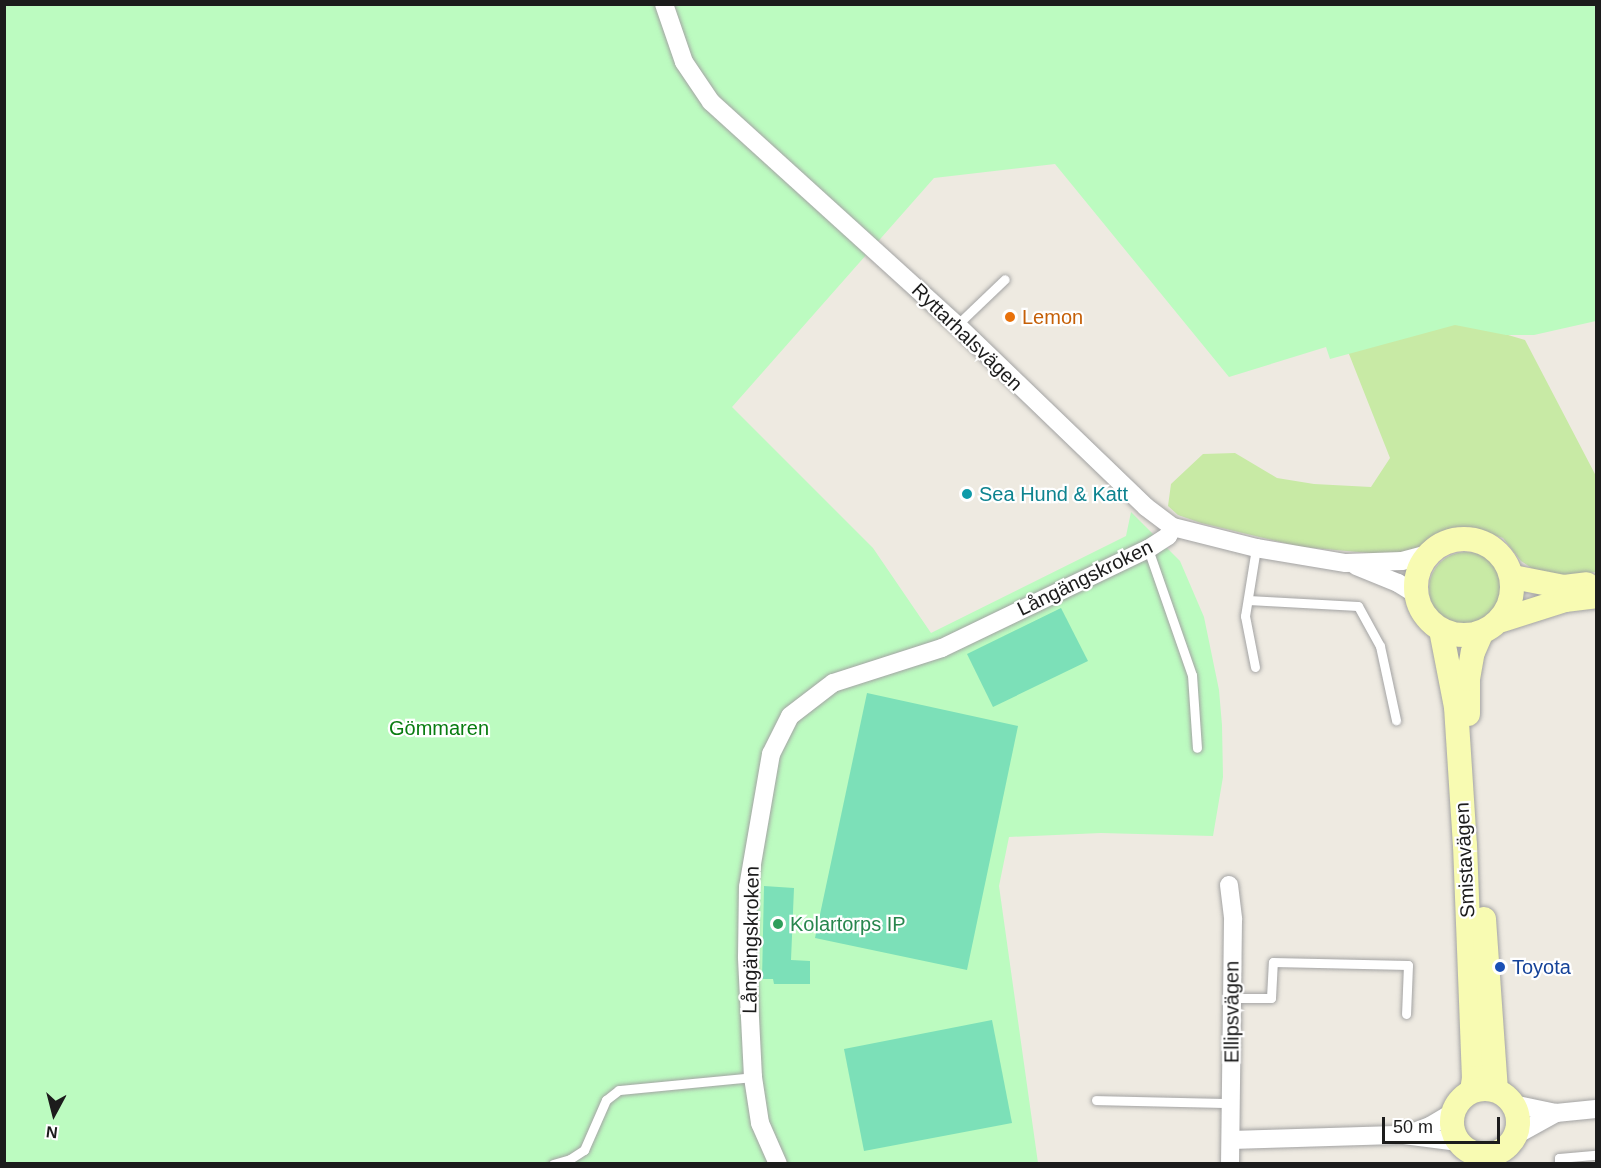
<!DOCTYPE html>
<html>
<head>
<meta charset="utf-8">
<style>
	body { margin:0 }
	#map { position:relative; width:1601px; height:1168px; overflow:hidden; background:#eeeae1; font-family:Arial,sans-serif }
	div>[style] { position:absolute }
	.grass>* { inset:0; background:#c8eaa5 }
	.round { border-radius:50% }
	.park>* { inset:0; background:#bcfbc0 }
	.pitch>* { inset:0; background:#7ce0b8 }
	.roads { filter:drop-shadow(0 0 2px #a3a3a3) drop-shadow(0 0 2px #a3a3a3) }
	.lane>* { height:9px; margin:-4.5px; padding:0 4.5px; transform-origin:4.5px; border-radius:4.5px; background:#fff }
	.street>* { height:18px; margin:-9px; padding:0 9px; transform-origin:9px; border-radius:9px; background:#fff }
	.secondary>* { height:24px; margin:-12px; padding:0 12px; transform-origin:12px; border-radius:12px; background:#f8fbb2 }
	.secondary>.ring { margin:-12px; padding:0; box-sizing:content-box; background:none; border:24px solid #f8fbb2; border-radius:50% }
	.dots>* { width:16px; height:16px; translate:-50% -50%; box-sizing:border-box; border:3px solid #fff; border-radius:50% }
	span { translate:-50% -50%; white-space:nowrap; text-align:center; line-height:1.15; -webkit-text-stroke:4.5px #fff; paint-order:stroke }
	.food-label { font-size:20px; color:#c56008 }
	.left { translate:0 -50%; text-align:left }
	.street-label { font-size:20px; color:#1c1c1c }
	.culture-label { font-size:20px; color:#0d838f }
	.park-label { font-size:20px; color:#087c10 }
	.leisure-label { font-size:20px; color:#27864d }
	.transit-label { font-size:20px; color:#164399 }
	.frame { position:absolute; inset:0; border:6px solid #1c1c1c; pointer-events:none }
	.north { position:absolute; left:24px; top:1084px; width:60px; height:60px; -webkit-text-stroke:4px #fff; paint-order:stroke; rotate:187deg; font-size:16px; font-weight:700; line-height:24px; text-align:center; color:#1c1c1c }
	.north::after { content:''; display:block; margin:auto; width:21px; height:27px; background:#1c1c1c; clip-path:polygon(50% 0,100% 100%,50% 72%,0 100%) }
	.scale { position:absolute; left:1382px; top:1117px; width:118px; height:27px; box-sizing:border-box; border:3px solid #1c1c1c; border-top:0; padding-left:8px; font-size:18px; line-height:21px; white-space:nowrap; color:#1c1c1c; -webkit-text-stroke:4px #fff; paint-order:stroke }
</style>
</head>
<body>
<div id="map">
	<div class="grass">
		<div style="clip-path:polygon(1454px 319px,1525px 340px,1596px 476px,1596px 572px,1547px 578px,1521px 561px,1503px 538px,1474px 528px,1445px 531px,1420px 547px,1393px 555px,1301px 547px,1201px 523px,1178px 515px,1168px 506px,1171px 484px,1203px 454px,1235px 453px,1277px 478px,1314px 484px,1371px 487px,1390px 458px,1347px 349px)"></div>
		<div class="round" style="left:1429px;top:552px;width:74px;height:74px"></div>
	</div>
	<div class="park">
		<div style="clip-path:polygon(5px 5px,1596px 5px,1596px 321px,1534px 335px,1506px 335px,1455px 325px,1330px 359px,1326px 347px,1229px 377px,1055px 164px,934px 178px,732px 407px,873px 548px,931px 633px,1126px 536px,1131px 512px,1180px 561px,1204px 617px,1219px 690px,1222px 725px,1223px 777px,1213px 836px,1101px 833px,1009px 837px,999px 886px,1038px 1163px,5px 1164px)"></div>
	</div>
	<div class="pitch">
		<div style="clip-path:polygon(1061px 608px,1088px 661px,993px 707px,967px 654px)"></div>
		<div style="clip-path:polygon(867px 693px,1018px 726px,967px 970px,815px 938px)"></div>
		<div style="clip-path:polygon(764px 886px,794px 888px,791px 960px,810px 961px,810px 984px,774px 984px,773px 979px,762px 979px)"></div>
		<div style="clip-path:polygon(992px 1020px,1012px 1123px,864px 1151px,844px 1049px)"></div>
	</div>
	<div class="roads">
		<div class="lane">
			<div style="left:957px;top:325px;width:66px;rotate:-43.8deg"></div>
			<div style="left:1148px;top:549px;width:133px;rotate:70.8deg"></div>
			<div style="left:1192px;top:675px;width:73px;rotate:86.1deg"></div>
			<div style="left:1248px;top:600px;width:110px;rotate:3.1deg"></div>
			<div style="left:1358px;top:606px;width:46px;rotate:61.2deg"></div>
			<div style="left:1380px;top:646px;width:76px;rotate:77.8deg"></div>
			<div style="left:1255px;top:667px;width:52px;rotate:-101.1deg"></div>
			<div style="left:1245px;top:616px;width:69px;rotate:-80.8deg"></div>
			<div style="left:1232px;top:998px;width:39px"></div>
			<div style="left:1271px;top:998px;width:36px;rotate:-87deg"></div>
			<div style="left:1273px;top:962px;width:135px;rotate:1.3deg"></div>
			<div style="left:1408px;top:965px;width:49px;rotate:92.3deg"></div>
			<div style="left:1096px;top:1100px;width:135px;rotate:1.3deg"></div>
			<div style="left:553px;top:1164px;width:18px;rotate:-16deg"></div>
			<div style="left:570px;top:1159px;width:17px;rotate:-33deg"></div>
			<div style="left:584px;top:1150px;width:55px;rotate:-66.3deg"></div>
			<div style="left:606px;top:1100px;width:16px;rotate:-38deg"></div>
			<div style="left:619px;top:1090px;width:135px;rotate:-5.5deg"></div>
			<div style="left:1559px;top:1164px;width:6px;rotate:-90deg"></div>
			<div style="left:1559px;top:1158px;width:37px;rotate:-5deg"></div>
		</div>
		<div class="street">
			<div style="left:664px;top:4px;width:61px;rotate:71deg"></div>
			<div style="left:684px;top:62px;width:48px;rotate:56deg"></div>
			<div style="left:711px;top:102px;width:332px;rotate:42.2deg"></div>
			<div style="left:957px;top:325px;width:262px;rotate:43.9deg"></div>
			<div style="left:1146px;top:507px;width:34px;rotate:37deg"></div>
			<div style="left:1173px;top:527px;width:86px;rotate:14.2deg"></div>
			<div style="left:1256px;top:548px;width:91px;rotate:9.5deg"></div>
			<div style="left:1346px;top:563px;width:56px;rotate:-2deg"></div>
			<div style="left:1402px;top:561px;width:28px;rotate:-15deg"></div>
			<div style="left:1356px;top:566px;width:45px;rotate:22deg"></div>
			<div style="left:1398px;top:583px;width:22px;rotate:32deg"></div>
			<div style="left:1229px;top:885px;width:35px;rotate:83deg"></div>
			<div style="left:1233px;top:920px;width:244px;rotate:90.7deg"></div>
			<div style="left:1513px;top:1104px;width:44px;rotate:11.8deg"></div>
			<div style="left:1409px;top:1134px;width:22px;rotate:-21deg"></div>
			<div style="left:1430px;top:1126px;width:27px;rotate:-31deg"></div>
			<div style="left:1516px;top:1135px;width:46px;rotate:-28.8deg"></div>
			<div style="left:1556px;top:1113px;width:40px;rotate:-5.7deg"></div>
			<div style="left:1231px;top:1140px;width:173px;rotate:-1.7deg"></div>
			<div style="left:1404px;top:1135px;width:55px;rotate:7.3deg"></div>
			<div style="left:778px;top:1164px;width:45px;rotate:-113.7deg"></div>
			<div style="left:760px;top:1123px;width:47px;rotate:-98.7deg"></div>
			<div style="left:753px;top:1077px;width:120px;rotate:-92.9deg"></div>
			<div style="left:747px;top:957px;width:70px;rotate:-89.2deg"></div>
			<div style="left:748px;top:887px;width:135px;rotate:-80.2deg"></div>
			<div style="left:771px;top:754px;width:42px;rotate:-63.4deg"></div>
			<div style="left:790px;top:716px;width:54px;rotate:-37.5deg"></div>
			<div style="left:833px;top:683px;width:114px;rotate:-17.8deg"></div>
			<div style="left:942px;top:648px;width:229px;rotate:-25.7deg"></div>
			<div style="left:1148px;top:549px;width:24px;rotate:-33deg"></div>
			<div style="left:1168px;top:536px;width:10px;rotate:-61deg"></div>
		</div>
		<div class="secondary">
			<div class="ring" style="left:1416px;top:539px;width:72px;height:72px"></div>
			<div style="left:1513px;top:577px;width:52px;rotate:11.1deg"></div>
			<div style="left:1564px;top:587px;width:23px;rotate:-7deg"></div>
			<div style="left:1502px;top:620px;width:66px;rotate:-17.6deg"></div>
			<div style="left:1565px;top:600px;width:31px;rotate:-7deg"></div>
			<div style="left:1441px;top:630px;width:78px;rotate:79deg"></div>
			<div style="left:1456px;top:707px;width:138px;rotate:86.3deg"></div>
			<div style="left:1465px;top:845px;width:233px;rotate:87.8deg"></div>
			<div style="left:1474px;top:1078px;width:13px;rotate:99deg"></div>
			<div style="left:1468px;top:714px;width:35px;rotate:-90deg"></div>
			<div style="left:1468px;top:679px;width:27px;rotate:-80deg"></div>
			<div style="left:1473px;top:652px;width:20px;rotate:-66deg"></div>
			<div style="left:1484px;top:919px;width:171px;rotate:86deg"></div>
			<div class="ring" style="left:1452px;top:1089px;width:42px;height:42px"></div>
		</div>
	</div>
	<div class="dots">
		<div style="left:1010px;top:317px;background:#e8710a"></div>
		<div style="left:967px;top:494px;background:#0f9aa8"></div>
		<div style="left:778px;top:924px;background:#2e9e5b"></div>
		<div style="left:1500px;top:967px;background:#1a4fb4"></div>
	</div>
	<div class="food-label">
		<span class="left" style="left:1022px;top:317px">Lemon</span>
	</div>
	<div class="street-label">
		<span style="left:967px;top:337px;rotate:44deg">Ryttarhalsvägen</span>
		<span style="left:1085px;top:578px;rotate:-26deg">Långängskroken</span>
		<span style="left:1465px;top:860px;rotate:-93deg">Smistavägen</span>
		<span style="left:751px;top:940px;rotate:-89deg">Långängskroken</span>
		<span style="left:1232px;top:1012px;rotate:-90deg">Ellipsvägen</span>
	</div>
	<div class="culture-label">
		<span class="left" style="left:979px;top:494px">Sea Hund &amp; Katt</span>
	</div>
	<div class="park-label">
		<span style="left:439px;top:728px">Gömmaren</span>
	</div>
	<div class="leisure-label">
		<span class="left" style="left:790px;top:924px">Kolartorps IP</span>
	</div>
	<div class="transit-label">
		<span class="left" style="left:1512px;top:967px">Toyota</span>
	</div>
	<div class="frame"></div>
	<div class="north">N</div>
	<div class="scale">50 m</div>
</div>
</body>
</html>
